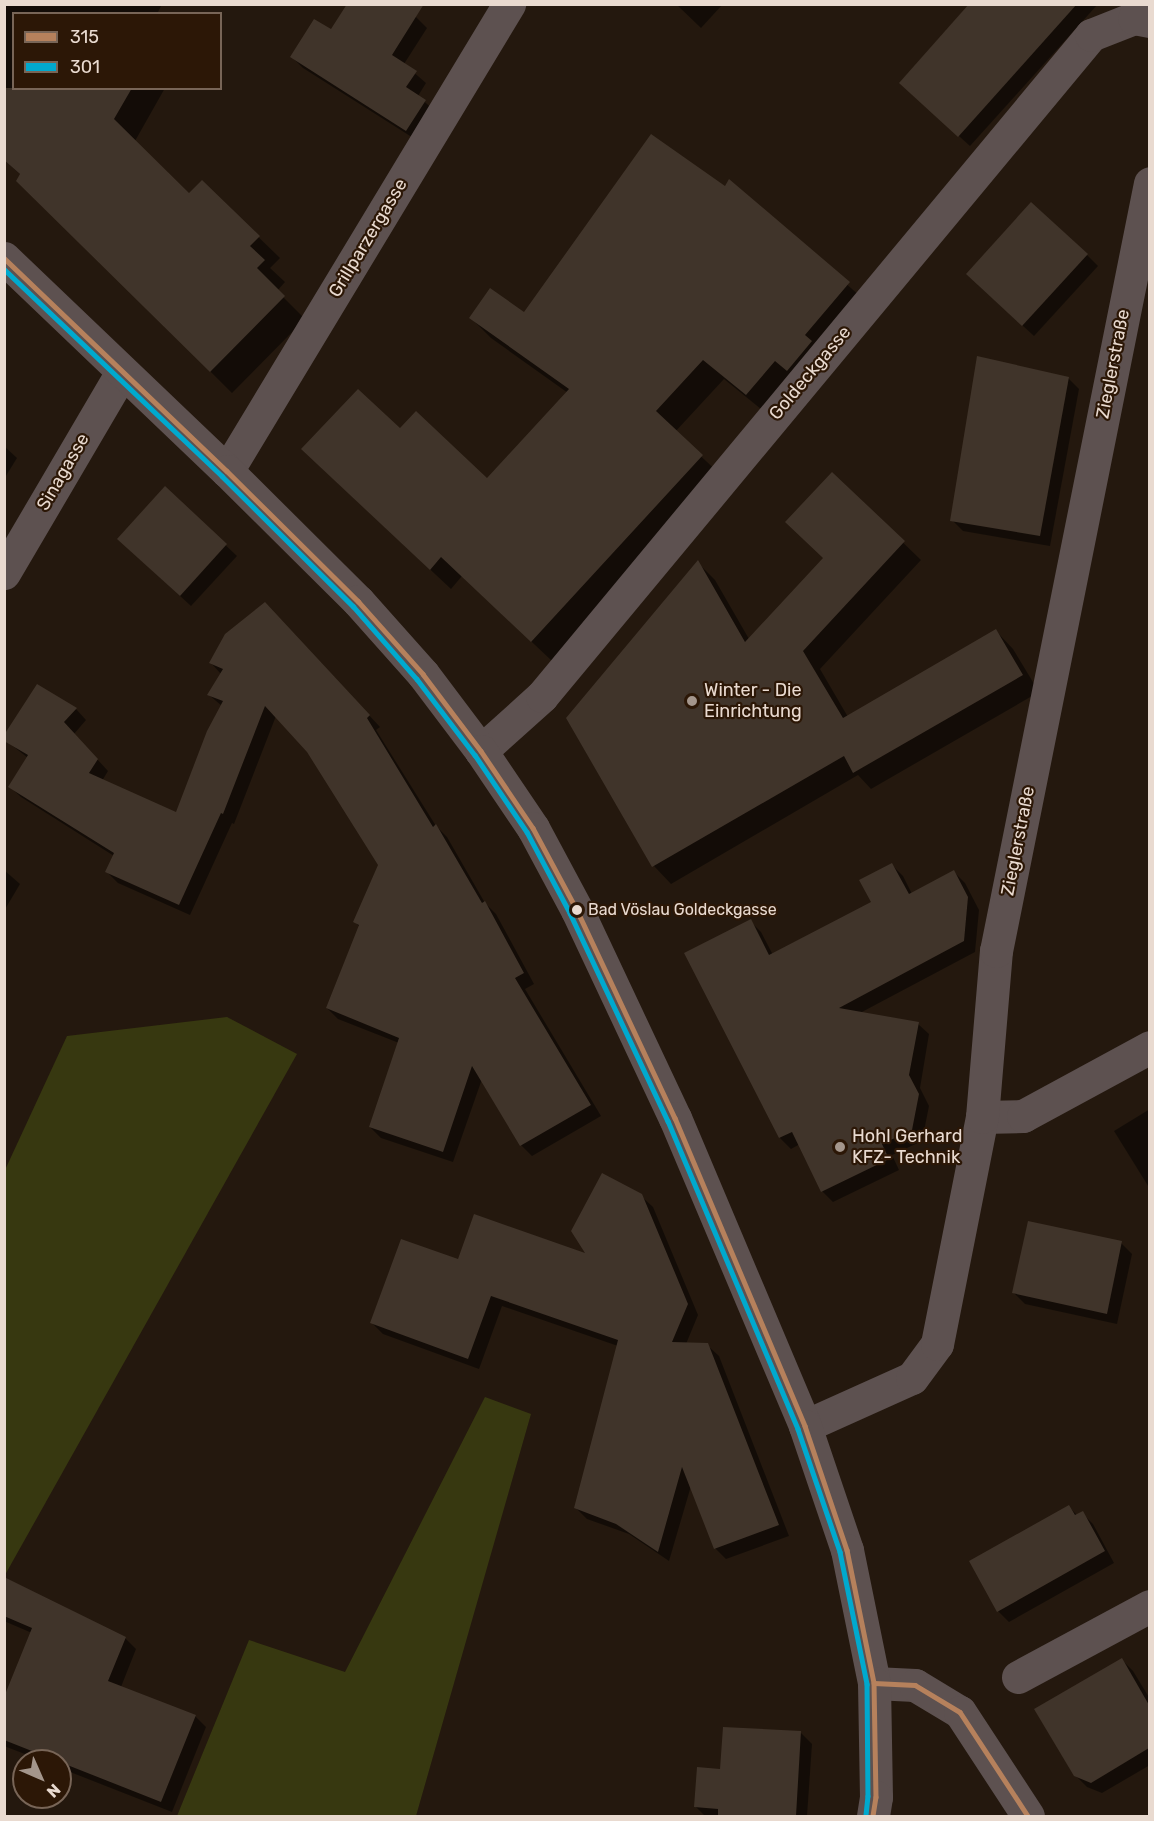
<!DOCTYPE html>
<html>
<head>
<meta charset="utf-8">
<style>
	body { margin:0 }
	#map { position:relative; width:1154px; height:1821px; overflow:hidden; background:#24180e; font-family:Rubik,sans-serif }
	div>[style] { position:absolute }
	.green>* { inset:0; background:#373810 }
	.shadow>* { inset:0; background:#0007 }
	.building>* { inset:0; background:#40342a }
	.minor>* { height:33px; margin:-16.5px; padding:0 16.5px; transform-origin:16.5px; border-radius:16.5px; background:#5d5150 }
	.tertiary>* { height:33px; margin:-16.5px; padding:0 16.5px; transform-origin:16.5px; border-radius:16.5px; background:#5d5150 }
	.bus-1>* { height:4.5px; margin:-2.25px; padding:0 2.25px; transform-origin:2.25px; border-radius:2.25px; background:#b6815c }
	.bus-2>* { height:4.5px; margin:-2.25px; padding:0 2.25px; transform-origin:2.25px; border-radius:2.25px; background:#00a9ce }
	.dots>* { width:16px; height:16px; translate:-50% -50%; box-sizing:border-box; border:3px solid #2c1706; border-radius:50% }
	span { translate:-50% -50%; white-space:nowrap; text-align:center; line-height:1.15; -webkit-text-stroke:4.5px #2c1706; paint-order:stroke }
	.bus-label { font-size:16px; color:#e9dad0 }
	.left { translate:0 -50%; text-align:left }
	.street-label { font-size:18px; color:#e9dad0 }
	.poi-label { font-size:18px; color:#e9dad0 }
	.frame { position:absolute; inset:0; border:6px solid #e9dad0; pointer-events:none }
	.legend { position:absolute; left:12px; top:12px; width:210px; height:78px; box-sizing:border-box; background:#2c1706; border:2px solid #786557; margin:0; padding:8px 10px; list-style:none; font-size:18px; color:#e9dad0 }
	.legend li { display:flex; align-items:center; gap:12px; height:30px }
	.legend b { width:30px; border:2px solid #786557 }
	.north { position:absolute; left:12px; top:1749px; width:60px; height:60px; box-sizing:border-box; background:#2c1706; border:2px solid #786557; border-radius:50%; rotate:135deg; font-size:16px; font-weight:700; line-height:24px; text-align:center; color:#e9dad0 }
	.north::after { content:''; display:block; margin:auto; width:21px; height:27px; background:#a4968c; clip-path:polygon(50% 0,100% 100%,50% 72%,0 100%) }
</style>
</head>
<body>
<div id="map">
	<div class="green">
		<div style="clip-path:polygon(227px 1017px,297px 1054px,5px 1575px,5px 1170px,67px 1036px)"></div>
		<div style="clip-path:polygon(485px 1397px,531px 1414px,416px 1816px,177px 1816px,249px 1640px,345px 1672px)"></div>
	</div>
	<div class="shadow">
		<div style="clip-path:polygon(4px 4px,162px 4px,157px 14px,14px 14px,14px 88px,165px 88px,135px 141px,189px 195px,202px 182px,280px 258px,270px 268px,285px 282px,277px 291px,305px 319px,232px 393px,18px 180px,21px 175px,4px 160px)"></div>
		<div style="clip-path:polygon(676px 4px,723px 4px,701px 28px)"></div>
		<div style="clip-path:polygon(971px 4px,1098px 4px,970px 146px,911px 93px)"></div>
		<div style="clip-path:polygon(416px 17px,427px 28px,404px 64px,426px 83px,418px 96px,436px 112px,418px 141px,303px 68px,292px 57px,332px 31px)"></div>
		<div style="clip-path:polygon(730px 181px,869px 304px,767px 414px,724px 379px,675px 432px,722px 476px,552px 661px,462px 576px,451px 589px,323px 469px,400px 430px,487px 480px,568px 393px,491px 338px,471px 318px,525px 314px,725px 188px)"></div>
		<div style="clip-path:polygon(1087px 255px,1098px 266px,1034px 336px,978px 285px)"></div>
		<div style="clip-path:polygon(1068px 378px,1079px 389px,1050px 546px,963px 531px,952px 520px)"></div>
		<div style="clip-path:polygon(4px 446px,17px 458px,4px 479px)"></div>
		<div style="clip-path:polygon(832px 474px,921px 560px,820px 669px,848px 717px,996px 631px,1013px 649px,1039px 692px,871px 789px,858px 775px,671px 884px,654px 866px,568px 718px,698px 563px,715px 580px,749px 639px,825px 559px)"></div>
		<div style="clip-path:polygon(165px 488px,237px 556px,191px 606px,130px 550px)"></div>
		<div style="clip-path:polygon(276px 615px,380px 727px,376px 730px,436px 826px,447px 837px,485px 903px,496px 914px,534px 984px,525px 989px,601px 1116px,532px 1156px,521px 1145px,482px 1079px,453px 1162px,381px 1138px,370px 1127px,399px 1043px,338px 1019px,327px 1008px,360px 927px,355px 922px,379px 865px,309px 751px,276px 716px,234px 824px,232px 823px,190px 915px,118px 883px,107px 872px,114px 856px,21px 797px,10px 787px,28px 758px,4px 739px,76px 709px,86px 720px,74px 734px,108px 771px,102px 781px,177px 814px,222px 706px,209px 695px,221px 674px,211px 663px)"></div>
		<div style="clip-path:polygon(892px 865px,903px 876px,912px 894px,954px 872px,965px 883px,979px 910px,975px 952px,860px 1013px,918px 1024px,929px 1034px,920px 1088px,929px 1106px,922px 1141px,892px 1155px,899px 1170px,833px 1202px,822px 1191px,800px 1144px,791px 1149px,780px 1138px,686px 954px,750px 921px,761px 932px,773px 955px,873px 903px)"></div>
		<div style="clip-path:polygon(4px 870px,20px 884px,4px 911px)"></div>
		<div style="clip-path:polygon(1150px 1109px,1150px 1189px,1114px 1131px)"></div>
		<div style="clip-path:polygon(641px 1196px,653px 1207px,698px 1315px,686px 1344px,707px 1345px,719px 1356px,789px 1536px,726px 1559px,715px 1548px,691px 1486px,669px 1561px,629px 1534px,587px 1519px,576px 1508px,618px 1346px,502px 1306px,479px 1369px,383px 1334px,372px 1323px,459px 1261px,588px 1256px)"></div>
		<div style="clip-path:polygon(1121px 1243px,1132px 1254px,1117px 1324px,1025px 1304px,1014px 1293px)"></div>
		<div style="clip-path:polygon(1069px 1507px,1078px 1516px,1082px 1513px,1093px 1524px,1114px 1563px,1009px 1622px,998px 1611px)"></div>
		<div style="clip-path:polygon(4px 1593px,125px 1638px,136px 1649px,121px 1687px,195px 1716px,206px 1727px,172px 1812px,60px 1768px,60px 1761px,43px 1761px,4px 1746px,4px 1702px,32px 1633px,4px 1621px)"></div>
		<div style="clip-path:polygon(1122px 1660px,1133px 1671px,1150px 1699px,1150px 1765px,1102px 1793px,1087px 1787px,1075px 1775px)"></div>
		<div style="clip-path:polygon(801px 1733px,812px 1744px,807px 1816px,705px 1816px,696px 1807px,721px 1770px)"></div>
	</div>
	<div class="building">
		<div style="clip-path:polygon(347px 4px,424px 4px,392px 55px,417px 71px,406px 87px,426px 100px,406px 131px,290px 57px,314px 19px,331px 29px)"></div>
		<div style="clip-path:polygon(969px 4px,1077px 4px,958px 137px,899px 83px)"></div>
		<div style="clip-path:polygon(4px 88px,132px 88px,114px 119px,189px 193px,202px 180px,260px 236px,250px 246px,265px 260px,257px 268px,285px 296px,210px 372px,16px 181px,20px 174px,4px 160px)"></div>
		<div style="clip-path:polygon(651px 134px,725px 186px,729px 179px,850px 282px,805px 335px,812px 341px,787px 371px,775px 361px,746px 395px,703px 360px,656px 411px,703px 455px,531px 642px,441px 557px,430px 570px,301px 449px,358px 389px,400px 428px,416px 411px,487px 478px,569px 389px,469px 318px,490px 288px,524px 312px)"></div>
		<div style="clip-path:polygon(1031px 202px,1088px 254px,1022px 326px,966px 274px)"></div>
		<div style="clip-path:polygon(977px 356px,1069px 377px,1040px 536px,950px 521px)"></div>
		<div style="clip-path:polygon(832px 472px,905px 541px,803px 651px,843px 718px,996px 629px,1023px 675px,853px 773px,844px 756px,652px 867px,566px 718px,698px 560px,745px 642px,823px 558px,785px 522px)"></div>
		<div style="clip-path:polygon(165px 486px,227px 544px,180px 596px,117px 539px)"></div>
		<div style="clip-path:polygon(265px 602px,370px 715px,367px 718px,433px 827px,436px 824px,482px 903px,485px 901px,524px 973px,515px 978px,591px 1105px,520px 1146px,472px 1066px,443px 1152px,369px 1127px,399px 1038px,326px 1008px,359px 925px,353px 922px,378px 865px,307px 752px,265px 706px,223px 814px,221px 813px,179px 905px,105px 872px,114px 853px,8px 787px,28px 755px,4px 741px,4px 735px,37px 684px,77px 708px,64px 722px,98px 759px,89px 773px,176px 812px,207px 731px,223px 701px,207px 695px,223px 669px,209px 663px,225px 634px)"></div>
		<div style="clip-path:polygon(892px 863px,909px 894px,954px 870px,968px 897px,964px 941px,839px 1008px,919px 1022px,909px 1075px,919px 1094px,912px 1130px,882px 1144px,889px 1159px,821px 1192px,792px 1132px,779px 1138px,684px 953px,751px 919px,769px 955px,871px 902px,859px 880px)"></div>
		<div style="clip-path:polygon(602px 1173px,642px 1194px,688px 1304px,672px 1342px,708px 1343px,779px 1525px,714px 1549px,682px 1467px,658px 1552px,616px 1524px,574px 1508px,618px 1340px,491px 1296px,468px 1359px,370px 1323px,401px 1239px,458px 1259px,474px 1214px,585px 1253px,571px 1231px)"></div>
		<div style="clip-path:polygon(1028px 1221px,1122px 1241px,1107px 1314px,1012px 1293px)"></div>
		<div style="clip-path:polygon(1069px 1505px,1075px 1515px,1083px 1511px,1105px 1551px,997px 1612px,969px 1561px)"></div>
		<div style="clip-path:polygon(4px 1577px,126px 1637px,108px 1681px,196px 1715px,161px 1802px,4px 1740px,4px 1697px,32px 1628px,4px 1616px)"></div>
		<div style="clip-path:polygon(1122px 1658px,1149px 1705px,1149px 1748px,1091px 1783px,1074px 1776px,1034px 1709px)"></div>
		<div style="clip-path:polygon(723px 1727px,801px 1731px,796px 1816px,718px 1816px,718px 1809px,694px 1807px,697px 1767px,720px 1769px)"></div>
	</div>
	<div class="minor">
		<div style="left:227px;top:471px;width:546px;rotate:-58.87deg"></div>
		<div style="left:4px;top:573px;width:233px;rotate:-59.6deg"></div>
		<div style="left:481px;top:751px;width:82px;rotate:-42deg"></div>
		<div style="left:542px;top:696px;width:859px;rotate:-50.29deg"></div>
		<div style="left:1091px;top:35px;width:46px;rotate:-21.6deg"></div>
		<div style="left:1134px;top:18px;width:16px;rotate:11deg"></div>
		<div style="left:982px;top:1117px;width:41px;rotate:-1.4deg"></div>
		<div style="left:1023px;top:1116px;width:145px;rotate:-28.5deg"></div>
		<div style="left:805px;top:1426px;width:117px;rotate:-24.2deg"></div>
		<div style="left:912px;top:1378px;width:42px;rotate:-53.7deg"></div>
		<div style="left:937px;top:1344px;width:231px;rotate:-78.8deg"></div>
		<div style="left:982px;top:1117px;width:167px;rotate:-85.2deg"></div>
		<div style="left:996px;top:951px;width:783px;rotate:-78.66deg"></div>
		<div style="left:1018px;top:1677px;width:150px;rotate:-28.3deg"></div>
		<div style="left:874px;top:1683px;width:41px;rotate:2.8deg"></div>
		<div style="left:915px;top:1685px;width:52px;rotate:31deg"></div>
		<div style="left:960px;top:1712px;width:124px;rotate:56.8deg"></div>
	</div>
	<div class="tertiary">
		<div style="left:4px;top:258px;width:308px;rotate:43.7deg"></div>
		<div style="left:227px;top:471px;width:185px;rotate:44.8deg"></div>
		<div style="left:358px;top:601px;width:98px;rotate:48.3deg"></div>
		<div style="left:423px;top:674px;width:96px;rotate:53deg"></div>
		<div style="left:481px;top:751px;width:93px;rotate:56deg"></div>
		<div style="left:533px;top:828px;width:93px;rotate:61.8deg"></div>
		<div style="left:577px;top:910px;width:230px;rotate:64.8deg"></div>
		<div style="left:675px;top:1118px;width:334px;rotate:67.1deg"></div>
		<div style="left:805px;top:1426px;width:131px;rotate:71.3deg"></div>
		<div style="left:847px;top:1550px;width:136px;rotate:78.5deg"></div>
		<div style="left:874px;top:1683px;width:114px;rotate:89deg"></div>
		<div style="left:876px;top:1797px;width:19px;rotate:99deg"></div>
	</div>
	<div class="bus-1">
		<div style="left:4px;top:258px;width:308px;rotate:43.7deg"></div>
		<div style="left:227px;top:471px;width:185px;rotate:44.8deg"></div>
		<div style="left:358px;top:601px;width:98px;rotate:48.3deg"></div>
		<div style="left:423px;top:674px;width:96px;rotate:53deg"></div>
		<div style="left:481px;top:751px;width:93px;rotate:56deg"></div>
		<div style="left:533px;top:828px;width:93px;rotate:61.8deg"></div>
		<div style="left:577px;top:910px;width:230px;rotate:64.8deg"></div>
		<div style="left:675px;top:1118px;width:334px;rotate:67.1deg"></div>
		<div style="left:805px;top:1426px;width:131px;rotate:71.3deg"></div>
		<div style="left:847px;top:1550px;width:136px;rotate:78.5deg"></div>
		<div style="left:874px;top:1683px;width:114px;rotate:89deg"></div>
		<div style="left:876px;top:1797px;width:19px;rotate:99deg"></div>
		<div style="left:874px;top:1683px;width:41px;rotate:2.8deg"></div>
		<div style="left:915px;top:1685px;width:52px;rotate:31deg"></div>
		<div style="left:960px;top:1712px;width:124px;rotate:56.8deg"></div>
	</div>
	<div class="bus-2">
		<div style="left:4px;top:269px;width:301px;rotate:43.5deg"></div>
		<div style="left:222px;top:476px;width:185px;rotate:44.8deg"></div>
		<div style="left:353px;top:606px;width:97px;rotate:48.8deg"></div>
		<div style="left:417px;top:679px;width:96px;rotate:52.7deg"></div>
		<div style="left:475px;top:755px;width:93px;rotate:56deg"></div>
		<div style="left:527px;top:832px;width:92px;rotate:62deg"></div>
		<div style="left:570px;top:913px;width:230px;rotate:64.8deg"></div>
		<div style="left:668px;top:1121px;width:334px;rotate:67.1deg"></div>
		<div style="left:798px;top:1429px;width:130px;rotate:71.1deg"></div>
		<div style="left:840px;top:1552px;width:135px;rotate:78.4deg"></div>
		<div style="left:867px;top:1684px;width:112px;rotate:89.5deg"></div>
		<div style="left:868px;top:1796px;width:19px;rotate:96deg"></div>
	</div>
	<div class="dots">
		<div style="left:692px;top:701px;background:#a4968c"></div>
		<div style="left:577px;top:910px;background:#e9dad0"></div>
		<div style="left:840px;top:1147px;background:#a4968c"></div>
	</div>
	<div class="bus-label">
		<span class="left" style="left:588px;top:910px">Bad Vöslau Goldeckgasse</span>
	</div>
	<div class="street-label">
		<span style="left:368px;top:238px;rotate:-59deg">Grillparzergasse</span>
		<span style="left:1113px;top:364px;rotate:-79deg">Zieglerstraße</span>
		<span style="left:810px;top:373px;rotate:-50deg">Goldeckgasse</span>
		<span style="left:63px;top:472px;rotate:-60deg">Sinagasse</span>
		<span style="left:1018px;top:841px;rotate:-79deg">Zieglerstraße</span>
	</div>
	<div class="poi-label">
		<span class="left" style="left:704px;top:701px">Winter - Die<br>Einrichtung</span>
		<span class="left" style="left:852px;top:1147px">Hohl Gerhard<br>KFZ- Technik</span>
	</div>
	<div class="frame"></div>
	<ul class="legend">
	<li><b style="height:8px;background:#b6815c"></b>315</li>
	<li><b style="height:8px;background:#00a9ce"></b>301</li>
	</ul>
	<div class="north">N</div>
</div>
</body>
</html>
